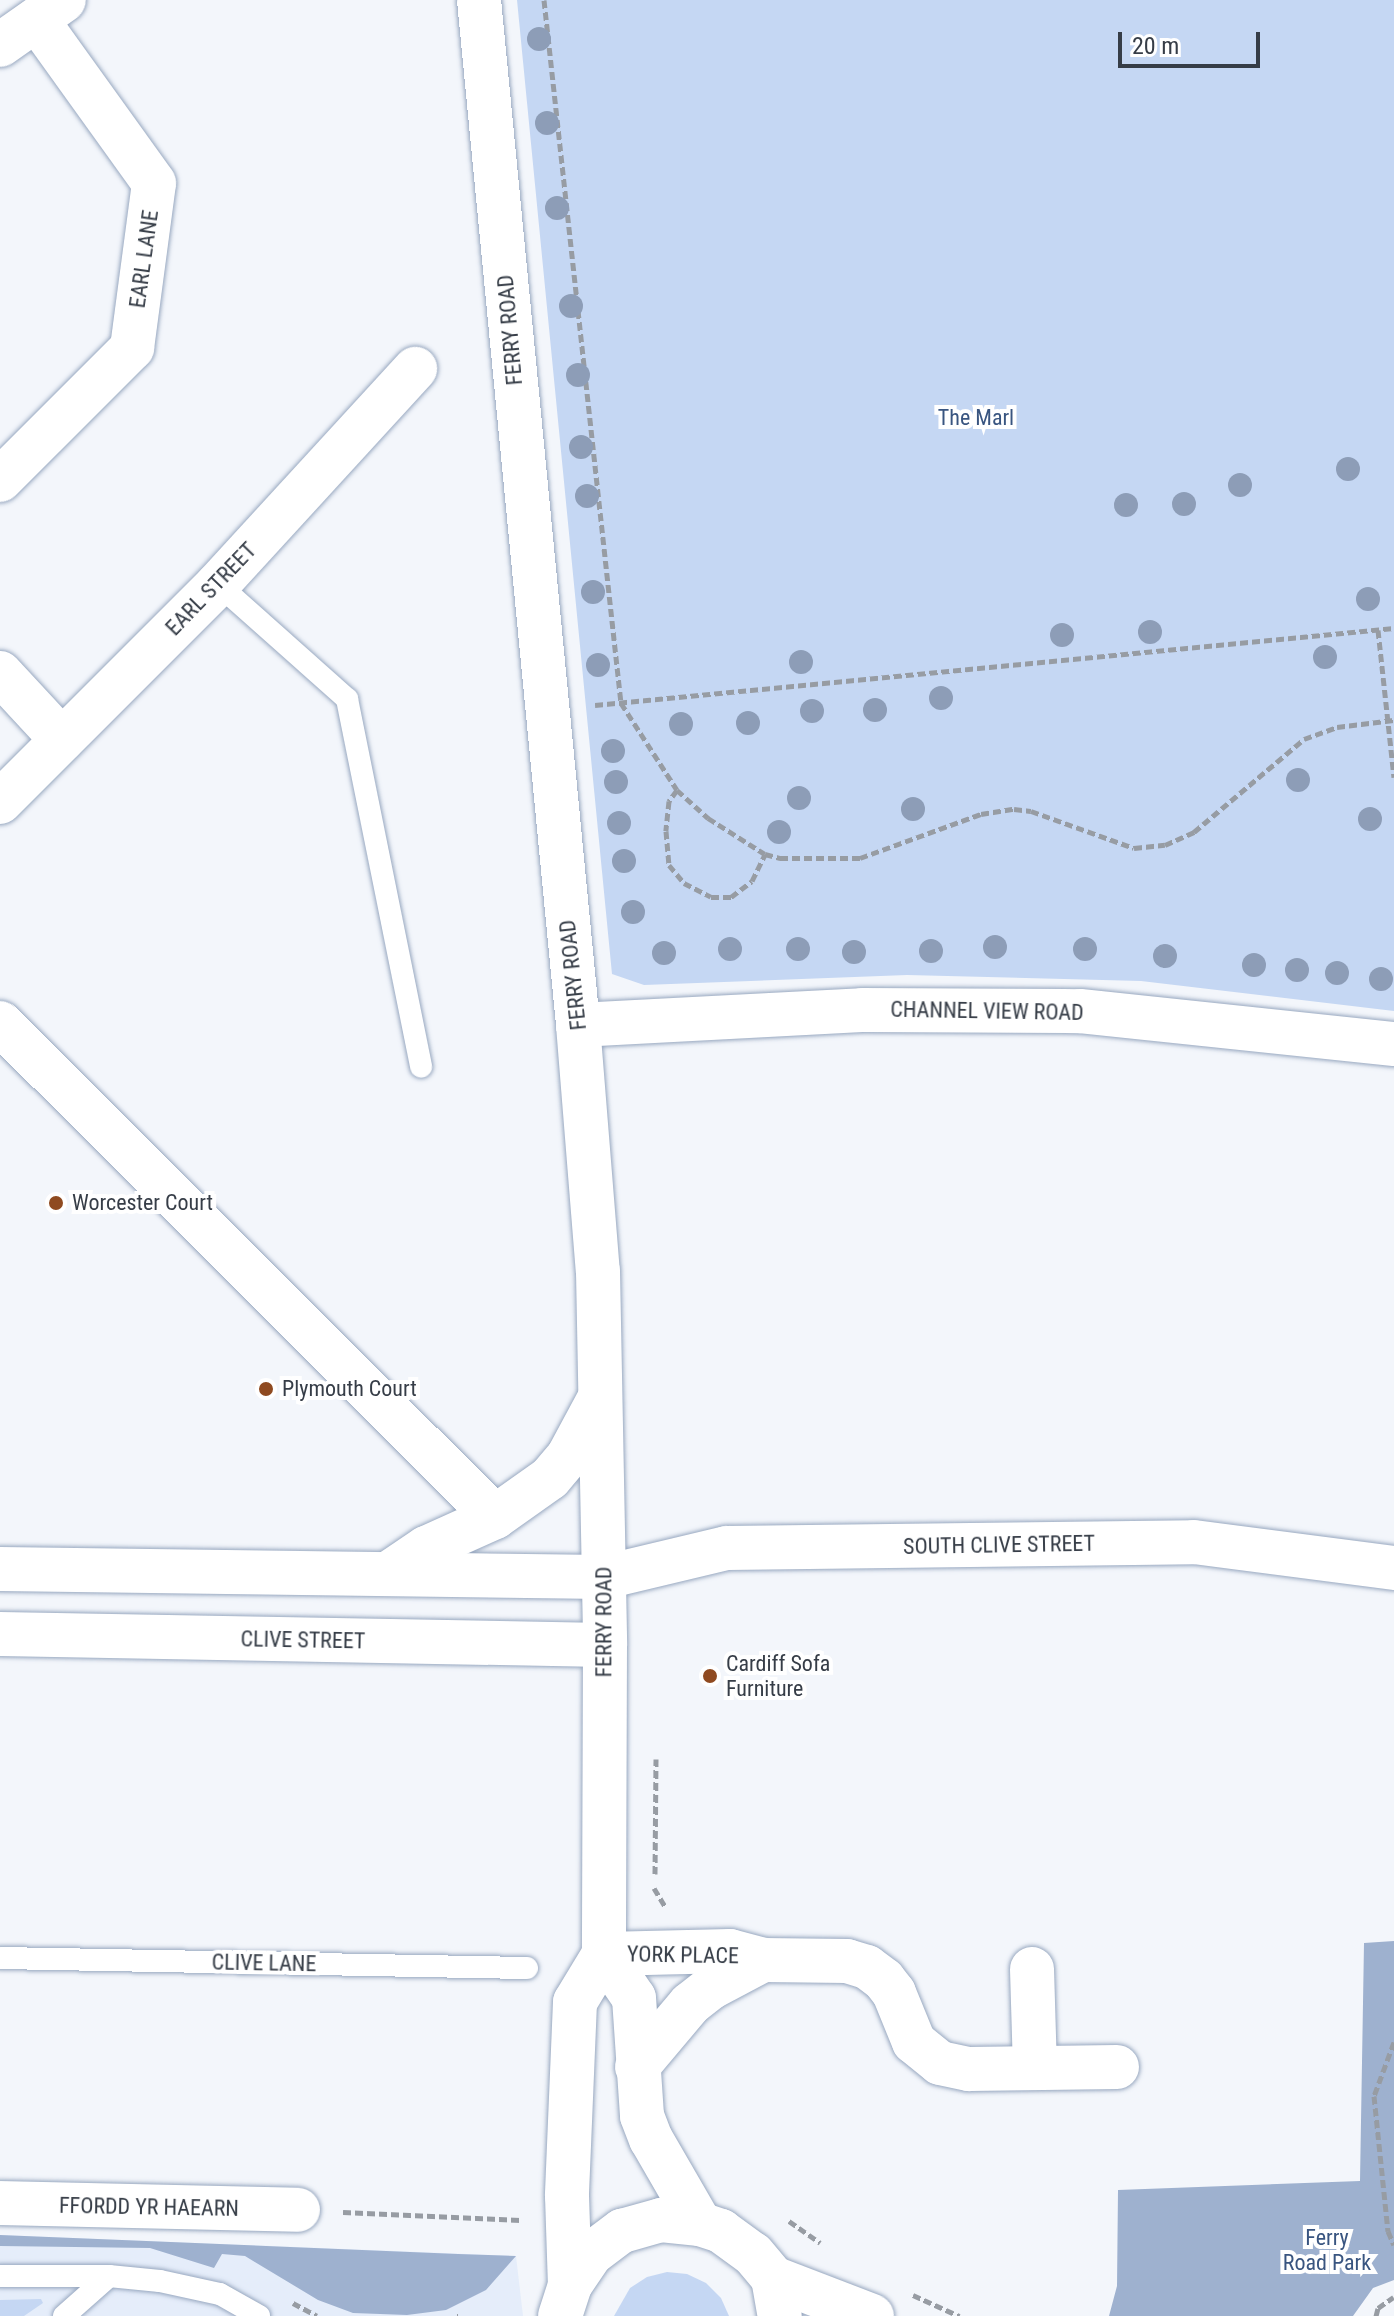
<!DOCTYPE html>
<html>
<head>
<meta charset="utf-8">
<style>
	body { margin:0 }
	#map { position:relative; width:1394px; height:2316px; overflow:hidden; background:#f3f6fb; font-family:"Roboto Condensed",sans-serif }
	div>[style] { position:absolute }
	.built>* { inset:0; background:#e5edfa }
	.green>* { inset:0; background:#c5d7f3 }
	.forest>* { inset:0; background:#9eb1cf }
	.path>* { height:5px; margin-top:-2.5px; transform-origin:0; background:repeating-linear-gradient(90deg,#979ca3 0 8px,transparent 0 12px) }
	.roads { filter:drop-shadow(0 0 2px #98a8c0) drop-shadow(0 0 2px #98a8c0) }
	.lane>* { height:22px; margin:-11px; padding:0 11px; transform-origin:11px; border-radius:11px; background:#fff }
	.street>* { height:44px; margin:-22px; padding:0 22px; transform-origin:22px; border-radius:22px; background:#fff }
	.trees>* { width:24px; height:24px; margin:-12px; border-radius:50%; background:#8d9db7 }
	.dots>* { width:22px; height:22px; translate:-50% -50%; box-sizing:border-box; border:4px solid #fff; border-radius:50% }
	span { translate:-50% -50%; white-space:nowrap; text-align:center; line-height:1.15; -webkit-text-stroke:8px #fff; paint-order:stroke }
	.street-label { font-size:22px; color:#363d47 }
	.park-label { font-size:22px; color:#395580 }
	.poi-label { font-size:22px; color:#363d47 }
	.left { translate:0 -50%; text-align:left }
	.scale { position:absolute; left:1118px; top:32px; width:142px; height:36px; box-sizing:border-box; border:4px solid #363d47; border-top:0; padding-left:10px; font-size:24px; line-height:28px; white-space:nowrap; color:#363d47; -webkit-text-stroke:6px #fff; paint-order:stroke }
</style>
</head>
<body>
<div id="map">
	<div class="built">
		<div style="clip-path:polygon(0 2235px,516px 2256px,523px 2316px,0 2316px)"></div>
	</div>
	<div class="green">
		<div style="clip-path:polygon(517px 0,1394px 0,1394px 1011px,1141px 981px,907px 975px,644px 985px,612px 974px)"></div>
		<div style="clip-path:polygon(667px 2272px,687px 2274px,706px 2283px,721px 2298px,729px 2316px,614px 2316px,630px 2288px,647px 2277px)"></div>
		<div style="clip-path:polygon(41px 2299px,43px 2303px,24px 2316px,0 2316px,0 2300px)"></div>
	</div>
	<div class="forest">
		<div style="clip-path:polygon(1394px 1941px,1394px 2280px,1373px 2288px,1353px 2316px,1109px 2316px,1117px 2286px,1118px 2190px,1360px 2181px,1364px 1943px)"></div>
		<div style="clip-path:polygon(0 2235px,458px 2254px,516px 2256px,486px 2290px,446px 2310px,407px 2315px,353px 2313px,318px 2300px,245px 2256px,222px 2254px,214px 2268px,150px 2248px,0 2246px)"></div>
	</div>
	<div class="path">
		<div style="left:544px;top:0;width:707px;rotate:83.75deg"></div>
		<div style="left:621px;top:703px;width:103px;rotate:57.2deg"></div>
		<div style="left:677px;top:790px;width:42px;rotate:42.1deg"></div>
		<div style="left:708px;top:818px;width:67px;rotate:32.3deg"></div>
		<div style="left:765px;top:854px;width:16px;rotate:15deg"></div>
		<div style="left:780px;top:858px;width:80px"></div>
		<div style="left:860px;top:858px;width:129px;rotate:-20deg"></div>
		<div style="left:981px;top:814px;width:33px;rotate:-9deg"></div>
		<div style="left:1014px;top:809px;width:17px;rotate:7deg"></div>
		<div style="left:1031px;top:811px;width:109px;rotate:19.8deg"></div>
		<div style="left:1134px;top:848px;width:31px;rotate:-6deg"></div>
		<div style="left:1165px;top:845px;width:32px;rotate:-24deg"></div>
		<div style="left:1194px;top:832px;width:144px;rotate:-40.2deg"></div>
		<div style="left:1304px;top:739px;width:35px;rotate:-20deg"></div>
		<div style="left:1337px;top:727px;width:57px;rotate:-7deg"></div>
		<div style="left:1378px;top:630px;width:148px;rotate:83.8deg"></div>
		<div style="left:595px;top:705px;width:803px;rotate:-5.5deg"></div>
		<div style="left:677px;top:790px;width:14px;rotate:126deg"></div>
		<div style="left:669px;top:801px;width:30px;rotate:96deg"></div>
		<div style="left:666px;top:831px;width:34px;rotate:85deg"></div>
		<div style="left:669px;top:865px;width:23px;rotate:50deg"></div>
		<div style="left:684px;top:883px;width:30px;rotate:27deg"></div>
		<div style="left:711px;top:897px;width:20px"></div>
		<div style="left:731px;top:897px;width:26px;rotate:-37deg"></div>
		<div style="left:752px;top:881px;width:30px;rotate:-64deg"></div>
		<div style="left:655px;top:1874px;width:115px;rotate:-89.5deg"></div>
		<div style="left:654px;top:1888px;width:21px;rotate:59deg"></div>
		<div style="left:1394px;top:2042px;width:58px;rotate:110.3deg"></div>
		<div style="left:1374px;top:2096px;width:136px;rotate:84.1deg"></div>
		<div style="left:1388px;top:2231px;width:15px;rotate:67deg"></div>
		<div style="left:343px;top:2212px;width:178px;rotate:2.6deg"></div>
		<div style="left:789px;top:2221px;width:38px;rotate:35deg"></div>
		<div style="left:913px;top:2295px;width:51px;rotate:24.5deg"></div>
		<div style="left:293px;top:2303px;width:27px;rotate:28deg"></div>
		<div style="left:457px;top:2316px;width:1px"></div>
		<div style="left:1376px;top:2316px;width:8px;rotate:-76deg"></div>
		<div style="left:1378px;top:2308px;width:19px;rotate:-35deg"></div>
	</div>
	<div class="roads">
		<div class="lane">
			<div style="left:218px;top:584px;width:173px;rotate:41.7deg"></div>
			<div style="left:347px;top:699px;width:375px;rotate:78.6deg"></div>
			<div style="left:0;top:1958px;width:527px;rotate:1.09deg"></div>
			<div style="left:0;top:2276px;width:109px"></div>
			<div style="left:109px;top:2276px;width:51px;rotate:5.6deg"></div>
			<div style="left:160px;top:2281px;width:61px;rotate:12.2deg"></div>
			<div style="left:220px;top:2294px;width:45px;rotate:29.4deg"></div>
			<div style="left:64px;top:2316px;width:60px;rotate:-41.6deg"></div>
		</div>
		<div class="street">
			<div style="left:479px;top:0;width:1030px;rotate:84.48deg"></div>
			<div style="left:578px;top:1025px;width:247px;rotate:85.4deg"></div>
			<div style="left:598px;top:1271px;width:374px;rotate:88.9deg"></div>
			<div style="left:605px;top:1645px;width:309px;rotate:90.2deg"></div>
			<div style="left:604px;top:1954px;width:56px;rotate:121.1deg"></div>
			<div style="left:575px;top:2002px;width:194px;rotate:92.4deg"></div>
			<div style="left:567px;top:2196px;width:89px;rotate:88.1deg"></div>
			<div style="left:0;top:45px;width:78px;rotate:-35.1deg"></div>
			<div style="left:0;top:480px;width:187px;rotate:-45deg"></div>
			<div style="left:132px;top:348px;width:166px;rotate:-82.4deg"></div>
			<div style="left:154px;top:183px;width:201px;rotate:-125.7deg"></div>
			<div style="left:0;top:673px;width:91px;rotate:47.2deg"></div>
			<div style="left:0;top:802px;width:308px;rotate:-45deg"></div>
			<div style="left:218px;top:584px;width:292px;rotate:-47.5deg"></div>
			<div style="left:0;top:1023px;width:699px;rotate:44.94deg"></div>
			<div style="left:578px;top:1025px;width:284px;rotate:-3deg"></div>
			<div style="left:862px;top:1010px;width:218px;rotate:0.3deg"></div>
			<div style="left:1080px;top:1011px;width:316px;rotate:6deg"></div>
			<div style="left:0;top:1569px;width:605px;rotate:0.76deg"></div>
			<div style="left:605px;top:1577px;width:125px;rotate:-13.4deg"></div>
			<div style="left:727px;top:1548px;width:467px;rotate:-0.7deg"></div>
			<div style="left:1194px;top:1542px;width:202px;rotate:7.4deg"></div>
			<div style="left:389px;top:1573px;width:45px;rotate:-34deg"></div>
			<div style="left:426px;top:1548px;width:76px;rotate:-24.2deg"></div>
			<div style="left:495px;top:1517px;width:67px;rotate:-35.3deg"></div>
			<div style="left:550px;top:1478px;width:30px;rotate:-50deg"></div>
			<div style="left:569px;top:1455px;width:64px;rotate:-61.8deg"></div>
			<div style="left:0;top:1634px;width:605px;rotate:1.04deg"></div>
			<div style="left:604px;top:1954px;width:126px;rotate:-1.4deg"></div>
			<div style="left:730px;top:1951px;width:34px;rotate:15deg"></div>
			<div style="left:763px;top:1960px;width:84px;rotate:0.7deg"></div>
			<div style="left:847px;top:1961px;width:21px;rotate:17deg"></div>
			<div style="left:867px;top:1967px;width:21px;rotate:37deg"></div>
			<div style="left:884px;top:1980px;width:16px;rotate:52deg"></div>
			<div style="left:894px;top:1993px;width:53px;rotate:67.8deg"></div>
			<div style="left:914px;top:2042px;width:33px;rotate:39deg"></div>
			<div style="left:940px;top:2063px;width:30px;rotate:12deg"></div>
			<div style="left:969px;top:2069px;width:148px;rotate:-0.8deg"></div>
			<div style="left:604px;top:1954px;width:53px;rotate:55.7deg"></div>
			<div style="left:634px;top:1998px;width:118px;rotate:86.1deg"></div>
			<div style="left:642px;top:2116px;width:25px;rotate:69deg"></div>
			<div style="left:651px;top:2139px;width:98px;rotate:60deg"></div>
			<div style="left:1032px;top:1969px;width:99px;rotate:88.3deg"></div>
			<div style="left:637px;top:2067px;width:82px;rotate:-49.9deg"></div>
			<div style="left:690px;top:2004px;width:28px;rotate:-38deg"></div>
			<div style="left:712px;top:1987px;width:58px;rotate:-27.9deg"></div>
			<div style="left:0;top:2203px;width:298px;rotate:1.3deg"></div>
			<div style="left:773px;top:2278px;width:106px;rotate:21deg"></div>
			<div style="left:560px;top:2316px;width:33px;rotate:-72deg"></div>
			<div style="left:570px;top:2285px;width:37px;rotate:-56deg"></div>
			<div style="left:591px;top:2254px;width:39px;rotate:-37deg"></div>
			<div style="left:622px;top:2231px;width:41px;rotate:-15.8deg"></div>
			<div style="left:661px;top:2220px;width:39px;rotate:6deg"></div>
			<div style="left:700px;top:2224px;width:22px;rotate:18deg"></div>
			<div style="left:721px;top:2231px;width:39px;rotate:36deg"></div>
			<div style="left:753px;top:2254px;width:31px;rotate:50deg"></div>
			<div style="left:773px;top:2278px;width:39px;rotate:80deg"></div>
		</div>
	</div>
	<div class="trees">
		<div style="left:539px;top:39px"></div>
		<div style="left:547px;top:123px"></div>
		<div style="left:557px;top:208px"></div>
		<div style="left:571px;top:306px"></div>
		<div style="left:578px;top:375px"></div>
		<div style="left:581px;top:447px"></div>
		<div style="left:1348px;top:469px"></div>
		<div style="left:1240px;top:485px"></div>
		<div style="left:587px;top:496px"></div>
		<div style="left:1184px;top:504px"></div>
		<div style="left:1126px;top:505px"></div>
		<div style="left:593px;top:592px"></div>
		<div style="left:1368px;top:599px"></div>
		<div style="left:1150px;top:632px"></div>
		<div style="left:1062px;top:635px"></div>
		<div style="left:1325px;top:657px"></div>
		<div style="left:801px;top:662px"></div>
		<div style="left:598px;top:665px"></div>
		<div style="left:941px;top:698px"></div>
		<div style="left:875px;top:710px"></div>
		<div style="left:812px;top:711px"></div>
		<div style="left:748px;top:723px"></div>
		<div style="left:681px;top:724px"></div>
		<div style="left:613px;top:751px"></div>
		<div style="left:1298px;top:780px"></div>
		<div style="left:616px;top:782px"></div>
		<div style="left:799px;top:798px"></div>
		<div style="left:913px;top:809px"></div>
		<div style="left:1370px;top:819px"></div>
		<div style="left:619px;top:823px"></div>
		<div style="left:779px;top:832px"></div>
		<div style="left:624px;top:861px"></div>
		<div style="left:633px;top:912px"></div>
		<div style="left:995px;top:947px"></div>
		<div style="left:730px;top:949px"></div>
		<div style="left:798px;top:949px"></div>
		<div style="left:1085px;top:949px"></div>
		<div style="left:931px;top:951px"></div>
		<div style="left:854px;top:952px"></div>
		<div style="left:664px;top:953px"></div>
		<div style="left:1165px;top:956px"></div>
		<div style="left:1254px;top:965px"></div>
		<div style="left:1297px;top:970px"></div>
		<div style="left:1337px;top:973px"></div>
		<div style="left:1381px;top:979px"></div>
	</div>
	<div class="dots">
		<div style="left:56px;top:1203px;background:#8f4a20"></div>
		<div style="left:266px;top:1389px;background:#8f4a20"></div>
		<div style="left:710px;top:1676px;background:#8f4a20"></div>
	</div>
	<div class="street-label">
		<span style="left:144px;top:259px;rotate:-82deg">EARL LANE</span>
		<span style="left:510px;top:330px;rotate:-95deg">FERRY ROAD</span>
		<span style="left:211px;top:589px;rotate:-46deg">EARL STREET</span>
		<span style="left:573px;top:975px;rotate:-96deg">FERRY ROAD</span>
		<span style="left:987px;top:1011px;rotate:1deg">CHANNEL VIEW ROAD</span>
		<span style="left:999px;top:1545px;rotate:-1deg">SOUTH CLIVE STREET</span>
		<span style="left:604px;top:1622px;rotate:-90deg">FERRY ROAD</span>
		<span style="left:303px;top:1640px;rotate:1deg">CLIVE STREET</span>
		<span style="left:683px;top:1955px;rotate:1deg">YORK PLACE</span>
		<span style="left:264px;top:1963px;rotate:1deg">CLIVE LANE</span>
		<span style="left:149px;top:2207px;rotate:1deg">FFORDD YR HAEARN</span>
	</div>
	<div class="park-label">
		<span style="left:976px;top:418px">The Marl</span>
		<span style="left:1327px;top:2250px">Ferry<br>Road Park</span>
	</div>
	<div class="poi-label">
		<span class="left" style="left:72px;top:1203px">Worcester Court</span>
		<span class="left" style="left:282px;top:1389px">Plymouth Court</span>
		<span class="left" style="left:726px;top:1676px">Cardiff Sofa<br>Furniture</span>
	</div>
	<div class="scale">20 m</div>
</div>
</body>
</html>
